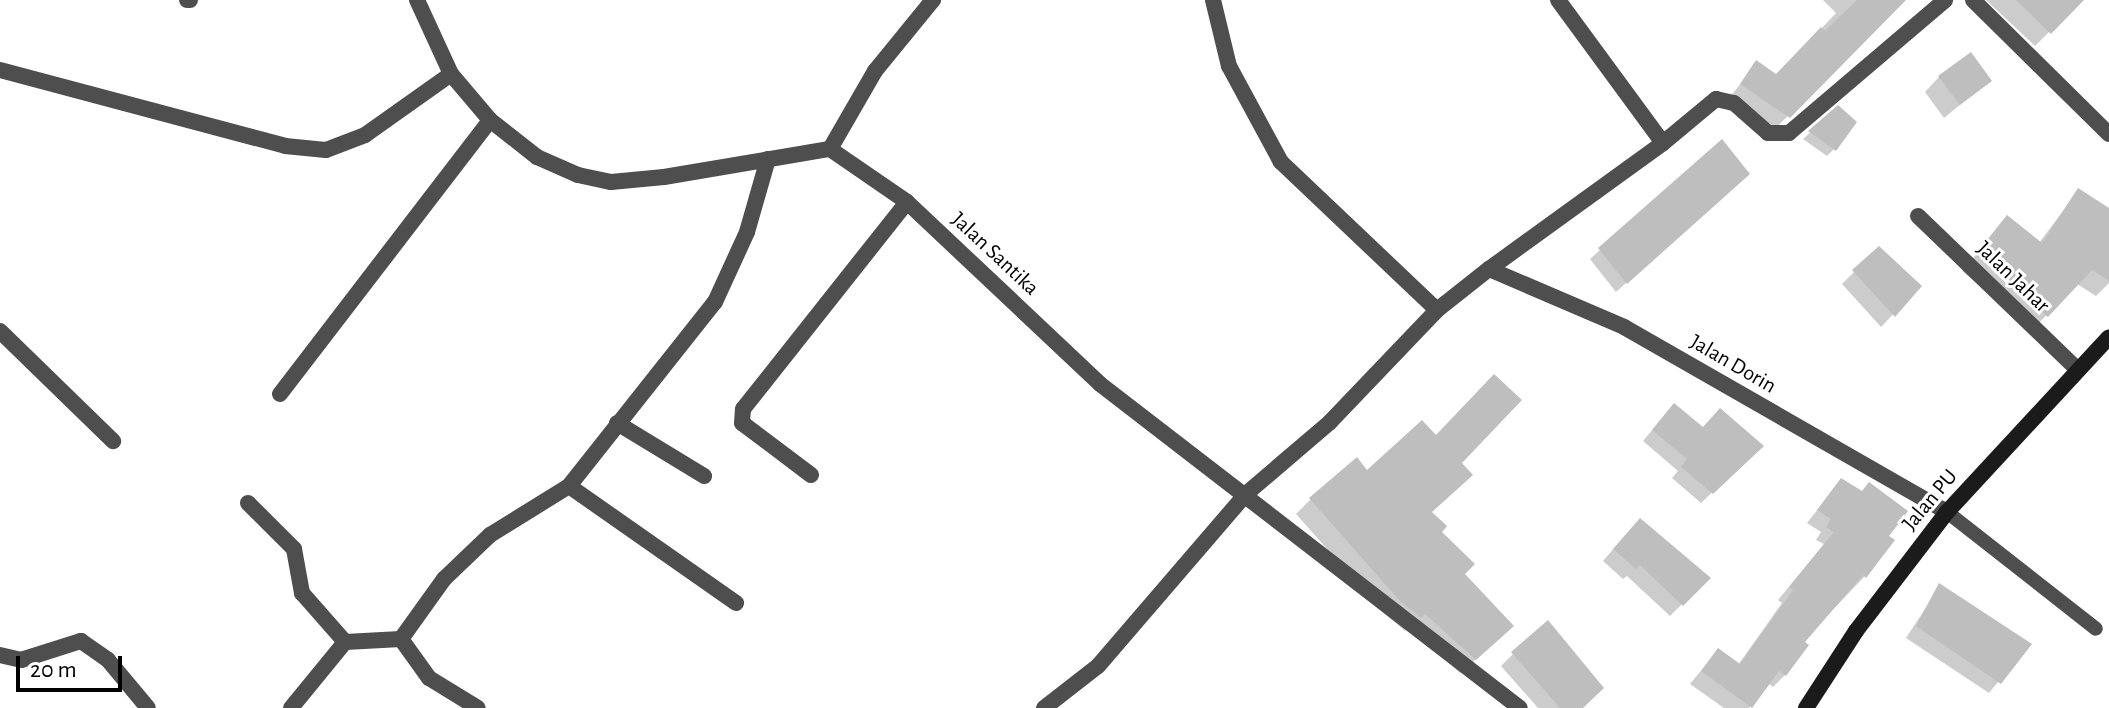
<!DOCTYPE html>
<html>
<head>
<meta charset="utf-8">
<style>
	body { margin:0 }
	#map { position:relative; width:2109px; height:708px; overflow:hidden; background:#fff; font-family:"Alegreya Sans",sans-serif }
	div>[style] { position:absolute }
	.shadow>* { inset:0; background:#0003 }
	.building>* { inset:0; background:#bebebe }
	.lane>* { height:14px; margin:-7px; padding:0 7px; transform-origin:7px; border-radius:7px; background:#4e4e4e }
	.street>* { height:16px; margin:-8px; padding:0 8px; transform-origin:8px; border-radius:8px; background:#4e4e4e }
	.secondary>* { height:16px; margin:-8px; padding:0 8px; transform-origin:8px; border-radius:8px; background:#1b1b1b }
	span { translate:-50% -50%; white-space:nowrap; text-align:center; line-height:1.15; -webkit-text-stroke:6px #fff; paint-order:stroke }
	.street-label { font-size:22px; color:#000 }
	.scale { position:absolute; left:16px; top:656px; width:106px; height:36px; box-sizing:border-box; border:4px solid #000; border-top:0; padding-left:10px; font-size:24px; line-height:28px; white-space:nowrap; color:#000; -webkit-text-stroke:6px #fff; paint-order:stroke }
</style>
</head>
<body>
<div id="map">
	<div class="shadow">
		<div style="clip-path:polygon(1823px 0,1900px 0,1776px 128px,1730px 97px,1757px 63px,1776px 76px,1836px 13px)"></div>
		<div style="clip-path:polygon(1986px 0,2081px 0,2035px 46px)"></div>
		<div style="clip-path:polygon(1939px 77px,1989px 81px,1944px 118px,1925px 92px)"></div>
		<div style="clip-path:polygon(1838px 108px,1834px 149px,1827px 156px,1803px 139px)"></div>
		<div style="clip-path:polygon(1738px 183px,1616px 292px,1590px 259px,1600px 250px)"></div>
		<div style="clip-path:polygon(2078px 191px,2109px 210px,2109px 283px,2096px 296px,2077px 284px,2032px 330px,1962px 271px,2007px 218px,2039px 243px)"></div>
		<div style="clip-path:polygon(1854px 272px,1919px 287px,1881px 327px,1842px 284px)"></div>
		<div style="clip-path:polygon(1664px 416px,1703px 429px,1761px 446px,1701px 503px,1672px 478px,1678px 471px,1643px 441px)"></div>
		<div style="clip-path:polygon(1459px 463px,1430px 513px,1497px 641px,1460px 673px,1409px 627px,1405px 631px,1385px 614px,1296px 514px,1311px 499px,1367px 473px)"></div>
		<div style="clip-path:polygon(1841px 480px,1887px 537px,1865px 576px,1802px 642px,1785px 675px,1773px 687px,1768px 683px,1749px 708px,1724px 708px,1690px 684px,1718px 650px,1738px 665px,1782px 603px,1778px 600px,1824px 544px,1816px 540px,1821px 532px,1807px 523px)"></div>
		<div style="clip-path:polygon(1628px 532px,1708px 578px,1670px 616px,1627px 576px,1623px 579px,1603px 561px)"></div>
		<div style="clip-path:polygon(1940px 586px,2029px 644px,1989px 693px,1906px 638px)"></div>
		<div style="clip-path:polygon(1513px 654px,1581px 708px,1538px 708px,1501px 666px)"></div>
	</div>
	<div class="building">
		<div style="clip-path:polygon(1857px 0,1906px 0,1790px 118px,1740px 84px,1756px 60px,1776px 74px,1821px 27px,1825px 31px)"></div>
		<div style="clip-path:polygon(2016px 0,2084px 0,2051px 34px)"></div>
		<div style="clip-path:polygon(1971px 52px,1992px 81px,1960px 105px,1938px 76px)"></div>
		<div style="clip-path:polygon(1838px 105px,1857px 122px,1836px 151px,1808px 131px)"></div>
		<div style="clip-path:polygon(1722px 139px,1750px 174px,1627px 284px,1598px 248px)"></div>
		<div style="clip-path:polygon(2078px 188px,2109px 208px,2109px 281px,2092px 270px,2048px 317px,1975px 255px,2007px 215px,2042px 243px)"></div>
		<div style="clip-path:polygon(1879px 246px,1922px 286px,1895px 317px,1852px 270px)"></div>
		<div style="clip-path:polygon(1494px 374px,1522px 400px,1462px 463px,1473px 475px,1432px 512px,1447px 526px,1442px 532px,1475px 564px,1465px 574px,1514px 626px,1476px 660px,1425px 614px,1421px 618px,1399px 600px,1309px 498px,1357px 457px,1367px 470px,1422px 420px,1436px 435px)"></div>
		<div style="clip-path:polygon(1674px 403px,1703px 427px,1720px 408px,1764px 446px,1713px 494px,1681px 467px,1687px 459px,1652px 430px)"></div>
		<div style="clip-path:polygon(1841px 478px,1862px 491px,1869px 482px,1908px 511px,1889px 536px,1895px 540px,1866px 578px,1863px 575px,1805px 642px,1809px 645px,1786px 676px,1779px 671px,1752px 708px,1701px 671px,1718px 648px,1740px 664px,1793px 590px,1789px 587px,1834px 532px,1826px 527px,1831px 519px,1817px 510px)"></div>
		<div style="clip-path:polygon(1640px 518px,1711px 578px,1683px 606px,1640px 565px,1636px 569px,1613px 549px)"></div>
		<div style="clip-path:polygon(1939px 583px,2032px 644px,2001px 684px,1916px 626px)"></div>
		<div style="clip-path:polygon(1548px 620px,1604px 688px,1583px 708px,1560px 708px,1511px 652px)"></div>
	</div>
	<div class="lane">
		<div style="left:1947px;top:512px;width:189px;rotate:38.1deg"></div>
	</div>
	<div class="street">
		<div style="left:187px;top:0;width:3px"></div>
		<div style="left:417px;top:0;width:81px;rotate:65.3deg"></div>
		<div style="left:451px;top:74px;width:60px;rotate:49.7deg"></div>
		<div style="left:490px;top:120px;width:60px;rotate:38.2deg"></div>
		<div style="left:537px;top:157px;width:45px;rotate:23.7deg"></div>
		<div style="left:578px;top:175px;width:34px;rotate:12deg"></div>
		<div style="left:611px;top:182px;width:53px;rotate:-5.4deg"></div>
		<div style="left:664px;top:177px;width:168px;rotate:-9.6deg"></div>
		<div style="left:830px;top:149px;width:93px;rotate:34.5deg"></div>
		<div style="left:907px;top:202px;width:265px;rotate:43.3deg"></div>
		<div style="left:1100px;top:384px;width:530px;rotate:37.65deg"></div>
		<div style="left:1213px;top:0;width:68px;rotate:76.4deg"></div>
		<div style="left:1229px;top:66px;width:109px;rotate:61.6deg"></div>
		<div style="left:1281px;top:162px;width:215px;rotate:43.5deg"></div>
		<div style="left:1558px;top:0;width:177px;rotate:53.7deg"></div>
		<div style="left:1973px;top:0;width:191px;rotate:44.6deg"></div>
		<div style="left:0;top:70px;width:295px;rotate:14.9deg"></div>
		<div style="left:285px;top:146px;width:41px;rotate:5.6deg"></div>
		<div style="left:326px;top:150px;width:42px;rotate:-21deg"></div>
		<div style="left:365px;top:135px;width:105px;rotate:-35.3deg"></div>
		<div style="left:830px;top:149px;width:90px;rotate:-60deg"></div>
		<div style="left:875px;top:71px;width:92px;rotate:-50.8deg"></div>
		<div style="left:1918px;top:216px;width:222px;rotate:43.9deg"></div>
		<div style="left:1489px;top:269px;width:147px;rotate:23.2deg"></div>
		<div style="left:1624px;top:327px;width:372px;rotate:29.8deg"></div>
		<div style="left:0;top:331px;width:158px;rotate:44.2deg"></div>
		<div style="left:280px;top:394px;width:345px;rotate:-52.5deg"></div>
		<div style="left:617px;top:423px;width:102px;rotate:31.3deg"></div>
		<div style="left:811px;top:475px;width:86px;rotate:-143deg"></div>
		<div style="left:742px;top:423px;width:14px;rotate:-86deg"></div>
		<div style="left:743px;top:409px;width:264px;rotate:-51.6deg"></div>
		<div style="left:569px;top:486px;width:204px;rotate:35deg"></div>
		<div style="left:248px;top:503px;width:65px;rotate:45deg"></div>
		<div style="left:294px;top:549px;width:45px;rotate:79.7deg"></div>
		<div style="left:302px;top:593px;width:65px;rotate:48.7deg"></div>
		<div style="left:345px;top:642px;width:56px;rotate:-3.1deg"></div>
		<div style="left:401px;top:639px;width:74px;rotate:-54.4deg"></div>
		<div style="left:444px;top:579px;width:64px;rotate:-43.7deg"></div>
		<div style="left:490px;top:535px;width:93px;rotate:-31.8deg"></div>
		<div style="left:569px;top:486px;width:235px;rotate:-51.6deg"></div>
		<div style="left:715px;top:302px;width:77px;rotate:-65.4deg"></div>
		<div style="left:747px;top:232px;width:76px;rotate:-74deg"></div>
		<div style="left:401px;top:639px;width:48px;rotate:54.3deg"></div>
		<div style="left:429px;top:678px;width:57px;rotate:31.5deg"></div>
		<div style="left:0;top:655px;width:22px;rotate:13deg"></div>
		<div style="left:21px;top:660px;width:63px;rotate:-17.6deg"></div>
		<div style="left:81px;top:641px;width:33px;rotate:35deg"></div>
		<div style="left:108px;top:660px;width:62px;rotate:50.2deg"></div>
		<div style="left:291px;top:708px;width:85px;rotate:-50.7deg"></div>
		<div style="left:1044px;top:708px;width:68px;rotate:-37.9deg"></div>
		<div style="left:1098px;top:666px;width:228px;rotate:-49.3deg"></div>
		<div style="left:1247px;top:493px;width:109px;rotate:-40.5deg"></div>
		<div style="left:1330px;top:422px;width:155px;rotate:-46.3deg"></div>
		<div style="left:1437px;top:310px;width:66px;rotate:-38.3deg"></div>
		<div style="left:1489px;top:269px;width:215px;rotate:-35.9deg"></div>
		<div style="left:1663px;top:143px;width:69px;rotate:-39.7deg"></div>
		<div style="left:1716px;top:99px;width:18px;rotate:13deg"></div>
		<div style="left:1734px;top:103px;width:45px;rotate:41.4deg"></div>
		<div style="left:1768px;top:133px;width:21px"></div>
		<div style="left:1789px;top:133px;width:205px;rotate:-40.4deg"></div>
	</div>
	<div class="secondary">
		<div style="left:1806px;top:708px;width:92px;rotate:-57deg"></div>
		<div style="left:1856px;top:631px;width:150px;rotate:-52.6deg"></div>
		<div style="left:1947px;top:512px;width:238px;rotate:-47.2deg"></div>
	</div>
	<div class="street-label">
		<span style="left:995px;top:254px;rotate:43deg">Jalan Santika</span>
		<span style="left:2013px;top:277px;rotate:44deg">Jalan Jahar</span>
		<span style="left:1733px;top:364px;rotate:30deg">Jalan Dorin</span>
		<span style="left:1930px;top:500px;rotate:-50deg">Jalan PU</span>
	</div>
	<div class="scale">20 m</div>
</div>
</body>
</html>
